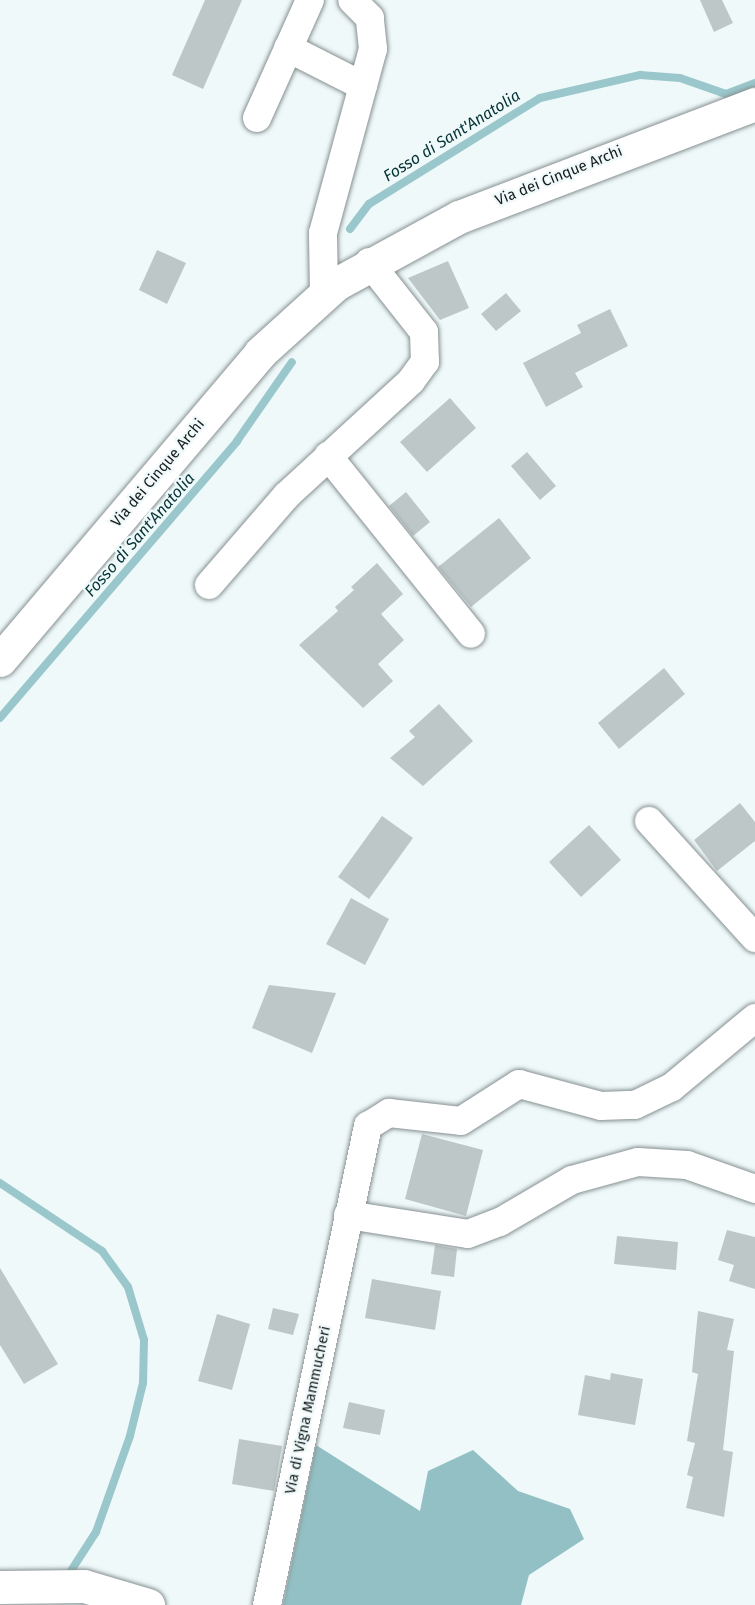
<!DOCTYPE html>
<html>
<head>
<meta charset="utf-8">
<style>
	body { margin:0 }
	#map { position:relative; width:755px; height:1605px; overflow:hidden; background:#eff9fa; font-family:"Fira Sans",sans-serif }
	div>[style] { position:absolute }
	.forest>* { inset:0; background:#93c0c4 }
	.stream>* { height:8px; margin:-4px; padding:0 4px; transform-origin:4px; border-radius:4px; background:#9ac7cb }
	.building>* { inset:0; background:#bec7c8 }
	.roads { filter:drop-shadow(0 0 2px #879091) drop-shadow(0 0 2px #879091) }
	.minor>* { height:28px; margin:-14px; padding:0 14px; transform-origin:14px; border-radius:14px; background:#fff }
	.tertiary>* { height:33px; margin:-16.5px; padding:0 16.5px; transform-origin:16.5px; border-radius:16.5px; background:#fff }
	.secondary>* { height:33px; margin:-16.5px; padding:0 16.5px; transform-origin:16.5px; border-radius:16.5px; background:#fff }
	span { translate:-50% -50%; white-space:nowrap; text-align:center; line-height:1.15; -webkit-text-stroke:4.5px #eff9fa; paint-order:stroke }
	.street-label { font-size:15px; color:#181c1c }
	.water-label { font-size:16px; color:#053336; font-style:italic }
</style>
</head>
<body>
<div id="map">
	<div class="forest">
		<div style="clip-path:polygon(316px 1445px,420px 1511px,428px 1471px,473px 1450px,518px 1491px,570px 1509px,584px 1539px,529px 1575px,521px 1605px,283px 1605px)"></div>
	</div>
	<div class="stream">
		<div style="left:350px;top:229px;width:31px;rotate:-53deg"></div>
		<div style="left:369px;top:204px;width:201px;rotate:-31.8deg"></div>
		<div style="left:540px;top:98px;width:103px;rotate:-13deg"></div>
		<div style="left:640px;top:75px;width:40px;rotate:4.3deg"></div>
		<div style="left:680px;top:78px;width:49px;rotate:19.2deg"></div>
		<div style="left:726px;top:94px;width:31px;rotate:-21deg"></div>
		<div style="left:0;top:718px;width:365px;rotate:-49.4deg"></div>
		<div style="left:237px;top:441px;width:96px;rotate:-55.2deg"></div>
		<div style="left:0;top:1183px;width:123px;rotate:33.7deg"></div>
		<div style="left:102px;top:1251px;width:44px;rotate:54.2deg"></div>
		<div style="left:128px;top:1287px;width:55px;rotate:73.2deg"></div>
		<div style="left:144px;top:1340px;width:43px;rotate:91.3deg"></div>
		<div style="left:143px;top:1383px;width:55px;rotate:103.8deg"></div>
		<div style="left:130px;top:1436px;width:102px;rotate:109.5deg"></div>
		<div style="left:96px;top:1532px;width:54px;rotate:122.8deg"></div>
	</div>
	<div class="building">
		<div style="clip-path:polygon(205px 0,242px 0,203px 89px,172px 75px)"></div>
		<div style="clip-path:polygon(700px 0,722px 0,733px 23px,714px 32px)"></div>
		<div style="clip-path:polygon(157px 250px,186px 263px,167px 304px,139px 290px)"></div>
		<div style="clip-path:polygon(448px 261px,469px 308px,440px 320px,408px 278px)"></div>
		<div style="clip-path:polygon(506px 293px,521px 311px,496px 331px,481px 314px)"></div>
		<div style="clip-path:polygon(610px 309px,628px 346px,575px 373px,583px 387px,546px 407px,523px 363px,581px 333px,577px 325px)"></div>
		<div style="clip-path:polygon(450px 398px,476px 428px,427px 472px,400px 442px)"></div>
		<div style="clip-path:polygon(527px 452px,556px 486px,540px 500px,511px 466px)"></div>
		<div style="clip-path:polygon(406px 492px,430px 522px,413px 536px,389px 506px)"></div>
		<div style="clip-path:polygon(499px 518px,531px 558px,471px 607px,438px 567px)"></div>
		<div style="clip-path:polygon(377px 563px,403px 594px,381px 614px,404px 640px,378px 664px,393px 681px,363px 708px,299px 645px,338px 611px,335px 607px,354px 590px,351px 587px)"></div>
		<div style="clip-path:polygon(664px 668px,685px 694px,619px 749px,598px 723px)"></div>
		<div style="clip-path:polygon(439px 704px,473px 741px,423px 786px,390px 758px,415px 737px,409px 731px)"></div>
		<div style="clip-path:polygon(740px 803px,755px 822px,755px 841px,717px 871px,694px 840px)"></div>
		<div style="clip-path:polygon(382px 816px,413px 838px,369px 899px,338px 877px)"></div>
		<div style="clip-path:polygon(589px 825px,621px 860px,581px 897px,549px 862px)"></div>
		<div style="clip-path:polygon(351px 898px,389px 919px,365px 965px,326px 944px)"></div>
		<div style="clip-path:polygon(269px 985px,336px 993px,312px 1053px,252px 1028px)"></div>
		<div style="clip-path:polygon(422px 1134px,483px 1150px,466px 1216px,405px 1199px)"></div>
		<div style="clip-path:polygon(727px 1230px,755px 1237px,755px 1289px,729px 1281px,734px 1265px,718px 1260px)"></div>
		<div style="clip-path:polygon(617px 1236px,678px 1242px,676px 1270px,614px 1264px)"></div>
		<div style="clip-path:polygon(435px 1245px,457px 1249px,454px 1277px,431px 1274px)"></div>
		<div style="clip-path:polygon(0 1268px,58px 1364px,24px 1384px,0 1345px)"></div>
		<div style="clip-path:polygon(372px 1279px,441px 1291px,435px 1330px,365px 1318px)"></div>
		<div style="clip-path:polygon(273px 1308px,299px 1314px,293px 1335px,268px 1329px)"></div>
		<div style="clip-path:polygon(698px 1311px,734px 1319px,727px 1350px,734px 1351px,723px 1450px,733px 1452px,724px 1517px,686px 1508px,693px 1477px,687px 1475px,695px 1443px,687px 1441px,698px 1374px,692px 1372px)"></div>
		<div style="clip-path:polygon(217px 1314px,250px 1324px,232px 1390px,198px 1381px)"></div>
		<div style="clip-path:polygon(611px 1373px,643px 1379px,635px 1425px,578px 1415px,585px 1375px,610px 1380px)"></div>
		<div style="clip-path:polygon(349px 1402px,385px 1410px,380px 1435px,343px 1428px)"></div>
		<div style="clip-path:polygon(239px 1439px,282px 1446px,274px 1491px,232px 1484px)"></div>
	</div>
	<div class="roads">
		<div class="minor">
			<div style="left:288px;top:48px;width:84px;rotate:26.9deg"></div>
			<div style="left:257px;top:118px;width:129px;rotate:-65.8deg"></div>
			<div style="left:324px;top:293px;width:60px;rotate:-91deg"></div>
			<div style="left:323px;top:233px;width:191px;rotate:-74.8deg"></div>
			<div style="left:373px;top:49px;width:31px;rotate:-96deg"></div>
			<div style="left:370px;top:18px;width:25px;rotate:-135deg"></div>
			<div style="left:328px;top:456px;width:228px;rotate:51.2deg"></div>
			<div style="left:209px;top:585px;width:118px;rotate:-49.1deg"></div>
			<div style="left:286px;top:496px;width:170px;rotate:-42.6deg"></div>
			<div style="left:411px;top:381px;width:24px;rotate:-54deg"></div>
			<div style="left:425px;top:362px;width:30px;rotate:-92deg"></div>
			<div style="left:424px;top:332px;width:89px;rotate:-128.2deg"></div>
			<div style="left:649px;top:821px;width:158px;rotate:47.8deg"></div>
			<div style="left:348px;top:1215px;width:121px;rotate:9deg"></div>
			<div style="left:468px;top:1234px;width:34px;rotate:-21deg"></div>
			<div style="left:500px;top:1222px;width:83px;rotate:-30.3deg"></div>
			<div style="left:572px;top:1180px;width:68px;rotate:-15.3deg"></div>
			<div style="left:638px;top:1162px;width:49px;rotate:3.5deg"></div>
			<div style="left:687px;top:1165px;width:72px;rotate:19.4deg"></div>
			<div style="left:267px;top:1605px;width:490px;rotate:-78.1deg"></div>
			<div style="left:368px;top:1126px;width:25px;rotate:-32deg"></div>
			<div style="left:389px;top:1113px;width:72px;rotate:6.3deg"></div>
			<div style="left:461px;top:1121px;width:69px;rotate:-32.5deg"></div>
			<div style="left:519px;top:1084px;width:85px;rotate:15deg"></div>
			<div style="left:601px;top:1106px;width:34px;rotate:-2deg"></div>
			<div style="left:635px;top:1105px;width:41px;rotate:-25.9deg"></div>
			<div style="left:672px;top:1087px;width:108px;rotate:-39.7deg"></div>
		</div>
		<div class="tertiary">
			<div style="left:0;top:1587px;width:84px;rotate:-0.7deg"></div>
			<div style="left:84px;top:1586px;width:67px;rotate:16.5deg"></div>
		</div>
		<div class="secondary">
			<div style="left:0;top:660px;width:402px;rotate:-49.7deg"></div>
			<div style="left:260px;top:353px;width:103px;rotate:-42.2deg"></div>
			<div style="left:336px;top:284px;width:140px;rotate:-28.6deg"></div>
			<div style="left:459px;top:217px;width:317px;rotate:-20.9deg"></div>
		</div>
	</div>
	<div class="street-label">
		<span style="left:559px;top:176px;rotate:-22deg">Via dei Cinque Archi</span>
		<span style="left:158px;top:473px;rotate:-50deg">Via dei Cinque Archi</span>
		<span style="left:308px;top:1410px;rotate:-78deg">Via di Vigna Mammucheri</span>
	</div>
	<div class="water-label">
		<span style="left:452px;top:136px;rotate:-32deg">Fosso di Sant'Anatolia</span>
		<span style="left:140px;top:535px;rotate:-49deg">Fosso di Sant'Anatolia</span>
	</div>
</div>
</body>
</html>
